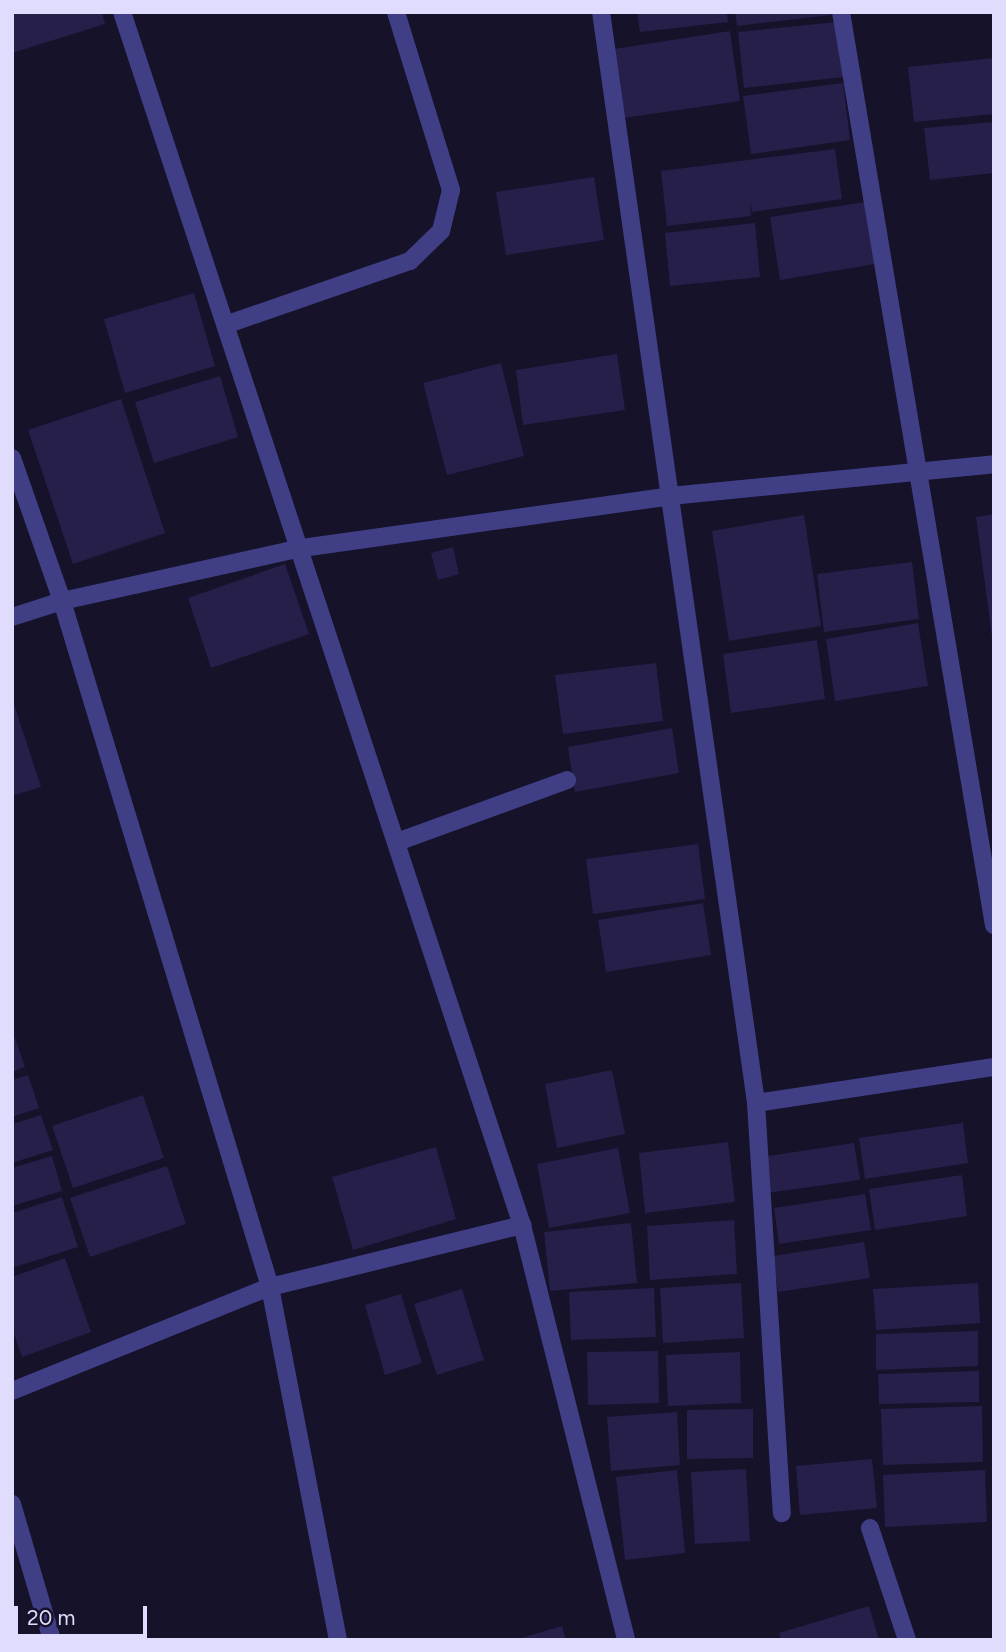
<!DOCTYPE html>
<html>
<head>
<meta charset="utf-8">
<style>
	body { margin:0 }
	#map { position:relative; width:1006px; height:1652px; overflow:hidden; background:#15122a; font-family:Figtree,sans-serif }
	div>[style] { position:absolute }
	.building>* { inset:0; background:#261f4a }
	.street>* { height:18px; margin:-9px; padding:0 9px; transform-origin:9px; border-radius:9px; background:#403f86 }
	span { translate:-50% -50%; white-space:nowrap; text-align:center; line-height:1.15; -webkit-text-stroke:6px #15122a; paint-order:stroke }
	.frame { position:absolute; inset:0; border:14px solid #dfdcfd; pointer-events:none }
	.scale { position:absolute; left:14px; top:1606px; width:133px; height:32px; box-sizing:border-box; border:4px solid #dfdcfd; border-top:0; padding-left:9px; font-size:21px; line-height:24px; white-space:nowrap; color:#dfdcfd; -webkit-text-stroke:5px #15122a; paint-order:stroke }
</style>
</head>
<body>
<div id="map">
	<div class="building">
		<div style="clip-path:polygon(12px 12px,102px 12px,105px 24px,12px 53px)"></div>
		<div style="clip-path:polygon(637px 12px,727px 12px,728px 22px,640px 32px)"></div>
		<div style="clip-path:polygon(735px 12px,830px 12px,831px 15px,737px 26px)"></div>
		<div style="clip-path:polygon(838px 22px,844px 77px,744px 88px,738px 32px)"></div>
		<div style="clip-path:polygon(730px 31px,740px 101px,624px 118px,614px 49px)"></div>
		<div style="clip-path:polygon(994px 58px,994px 114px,914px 122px,908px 67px)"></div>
		<div style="clip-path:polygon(843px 83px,850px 140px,751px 154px,743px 96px)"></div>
		<div style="clip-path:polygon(994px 122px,994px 173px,930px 180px,924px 128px)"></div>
		<div style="clip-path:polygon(835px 149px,842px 199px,752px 212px,750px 202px,751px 216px,667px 226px,661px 171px)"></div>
		<div style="clip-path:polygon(594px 177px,604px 240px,506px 255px,496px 192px)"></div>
		<div style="clip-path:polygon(865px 202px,875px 264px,780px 280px,770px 217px)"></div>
		<div style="clip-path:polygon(755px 223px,760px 277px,670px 286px,665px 233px)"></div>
		<div style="clip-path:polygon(194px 293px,215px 366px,125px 393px,104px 319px)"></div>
		<div style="clip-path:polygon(617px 354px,625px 410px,523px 425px,516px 370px)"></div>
		<div style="clip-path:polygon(501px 363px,524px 456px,447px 475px,423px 383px)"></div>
		<div style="clip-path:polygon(220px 376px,238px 437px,154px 463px,135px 402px)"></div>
		<div style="clip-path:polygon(121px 399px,165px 533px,73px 564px,28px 430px)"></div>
		<div style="clip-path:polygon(994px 514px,994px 637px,992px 637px,976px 517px)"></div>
		<div style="clip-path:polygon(804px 515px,821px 626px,729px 641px,712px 531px)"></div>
		<div style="clip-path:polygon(453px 547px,459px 574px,438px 580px,431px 553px)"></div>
		<div style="clip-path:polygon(912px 562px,919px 619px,824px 632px,817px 574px)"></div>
		<div style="clip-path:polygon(285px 564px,309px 634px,211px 668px,188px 598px)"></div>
		<div style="clip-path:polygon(918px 623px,928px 686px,835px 701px,826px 639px)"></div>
		<div style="clip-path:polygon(817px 640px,825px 699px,731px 713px,723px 654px)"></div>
		<div style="clip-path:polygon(656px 663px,663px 721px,563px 734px,555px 675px)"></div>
		<div style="clip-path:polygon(12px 698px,41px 787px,12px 796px)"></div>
		<div style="clip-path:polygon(672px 728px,679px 773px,575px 792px,568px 747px)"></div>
		<div style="clip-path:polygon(698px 844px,705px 899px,593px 914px,586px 859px)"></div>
		<div style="clip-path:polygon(703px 903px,711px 955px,606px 972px,598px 920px)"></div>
		<div style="clip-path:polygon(12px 1030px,25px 1067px,12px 1072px)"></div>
		<div style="clip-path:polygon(612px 1070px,625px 1134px,557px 1148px,545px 1084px)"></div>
		<div style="clip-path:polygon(28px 1075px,39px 1108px,12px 1117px,12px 1080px)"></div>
		<div style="clip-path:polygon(143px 1095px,164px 1158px,73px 1188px,52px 1126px)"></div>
		<div style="clip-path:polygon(41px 1115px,53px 1150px,12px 1163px,12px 1124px)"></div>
		<div style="clip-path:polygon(963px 1123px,968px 1163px,865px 1179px,859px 1138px)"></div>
		<div style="clip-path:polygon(728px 1142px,735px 1202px,645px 1213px,639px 1153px)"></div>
		<div style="clip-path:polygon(854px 1143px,860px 1180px,767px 1193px,762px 1157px)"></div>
		<div style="clip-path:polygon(436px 1147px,456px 1219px,353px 1250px,332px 1177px)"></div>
		<div style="clip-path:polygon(618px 1148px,630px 1213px,549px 1228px,537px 1164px)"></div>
		<div style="clip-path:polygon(52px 1156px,62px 1191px,12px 1206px,12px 1168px)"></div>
		<div style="clip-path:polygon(167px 1166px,186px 1224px,90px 1257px,70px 1198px)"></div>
		<div style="clip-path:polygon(962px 1175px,967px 1216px,875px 1230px,869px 1189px)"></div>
		<div style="clip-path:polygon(865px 1194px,871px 1230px,779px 1244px,774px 1208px)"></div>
		<div style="clip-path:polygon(62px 1197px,78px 1247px,12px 1268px,12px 1213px)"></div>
		<div style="clip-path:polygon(734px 1220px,737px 1274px,650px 1280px,647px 1226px)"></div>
		<div style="clip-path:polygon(631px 1223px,637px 1283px,550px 1291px,544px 1232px)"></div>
		<div style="clip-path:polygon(864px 1242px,870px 1278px,778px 1292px,773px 1256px)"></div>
		<div style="clip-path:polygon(65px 1258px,91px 1332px,22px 1357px,12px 1328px,12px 1277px)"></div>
		<div style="clip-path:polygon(741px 1283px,744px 1338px,663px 1343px,660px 1288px)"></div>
		<div style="clip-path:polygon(978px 1283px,980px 1323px,876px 1330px,873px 1289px)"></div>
		<div style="clip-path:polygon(654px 1288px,656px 1337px,571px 1340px,569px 1292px)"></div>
		<div style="clip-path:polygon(462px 1289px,484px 1360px,437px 1375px,414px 1304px)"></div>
		<div style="clip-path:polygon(401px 1294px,422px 1363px,385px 1375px,365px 1305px)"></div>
		<div style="clip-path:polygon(978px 1331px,978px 1366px,876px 1370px,876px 1334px)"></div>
		<div style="clip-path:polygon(658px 1351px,659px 1403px,588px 1405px,587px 1352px)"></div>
		<div style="clip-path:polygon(740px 1352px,741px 1403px,668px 1406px,666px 1355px)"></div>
		<div style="clip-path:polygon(979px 1371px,979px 1402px,879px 1404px,878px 1374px)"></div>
		<div style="clip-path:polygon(982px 1406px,983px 1462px,883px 1465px,881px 1409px)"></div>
		<div style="clip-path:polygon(753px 1409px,753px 1458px,687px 1459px,687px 1410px)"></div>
		<div style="clip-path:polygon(677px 1412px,680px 1465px,611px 1471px,607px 1417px)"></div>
		<div style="clip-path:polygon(872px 1459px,877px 1508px,800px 1515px,796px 1466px)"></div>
		<div style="clip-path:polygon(746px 1469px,750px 1541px,695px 1544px,691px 1472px)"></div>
		<div style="clip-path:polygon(677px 1470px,685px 1553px,625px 1560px,616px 1477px)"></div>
		<div style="clip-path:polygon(985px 1470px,987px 1522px,885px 1527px,883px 1475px)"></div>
		<div style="clip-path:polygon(869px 1606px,879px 1640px,781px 1640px,779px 1633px)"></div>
		<div style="clip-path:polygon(562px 1626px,566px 1640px,518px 1640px,518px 1639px)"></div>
	</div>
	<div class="street">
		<div style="left:122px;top:12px;width:1277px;rotate:71.75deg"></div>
		<div style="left:522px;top:1225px;width:428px;rotate:75.9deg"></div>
		<div style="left:601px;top:12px;width:1102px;rotate:81.91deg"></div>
		<div style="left:756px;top:1103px;width:411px;rotate:86.4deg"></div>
		<div style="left:841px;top:12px;width:926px;rotate:80.49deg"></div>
		<div style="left:228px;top:324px;width:193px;rotate:-19.1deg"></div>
		<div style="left:410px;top:261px;width:43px;rotate:-44.1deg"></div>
		<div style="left:441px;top:231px;width:42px;rotate:-76.3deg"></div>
		<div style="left:451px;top:190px;width:186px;rotate:-107.2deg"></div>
		<div style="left:12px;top:458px;width:151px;rotate:70.7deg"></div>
		<div style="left:62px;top:601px;width:717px;rotate:73.13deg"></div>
		<div style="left:270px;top:1287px;width:359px;rotate:79.1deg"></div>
		<div style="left:12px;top:617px;width:52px;rotate:-17.7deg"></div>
		<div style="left:62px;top:601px;width:246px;rotate:-12.5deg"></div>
		<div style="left:302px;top:548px;width:372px;rotate:-8deg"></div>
		<div style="left:670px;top:496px;width:326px;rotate:-5.6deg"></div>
		<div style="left:397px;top:842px;width:181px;rotate:-20deg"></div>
		<div style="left:756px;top:1103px;width:241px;rotate:-8.6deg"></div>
		<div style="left:12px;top:1391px;width:278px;rotate:-22deg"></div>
		<div style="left:270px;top:1287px;width:260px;rotate:-13.8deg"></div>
		<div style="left:12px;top:1504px;width:142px;rotate:73.6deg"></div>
		<div style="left:870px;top:1528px;width:118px;rotate:71.7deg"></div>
	</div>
	<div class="frame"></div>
	<div class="scale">20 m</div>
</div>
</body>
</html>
